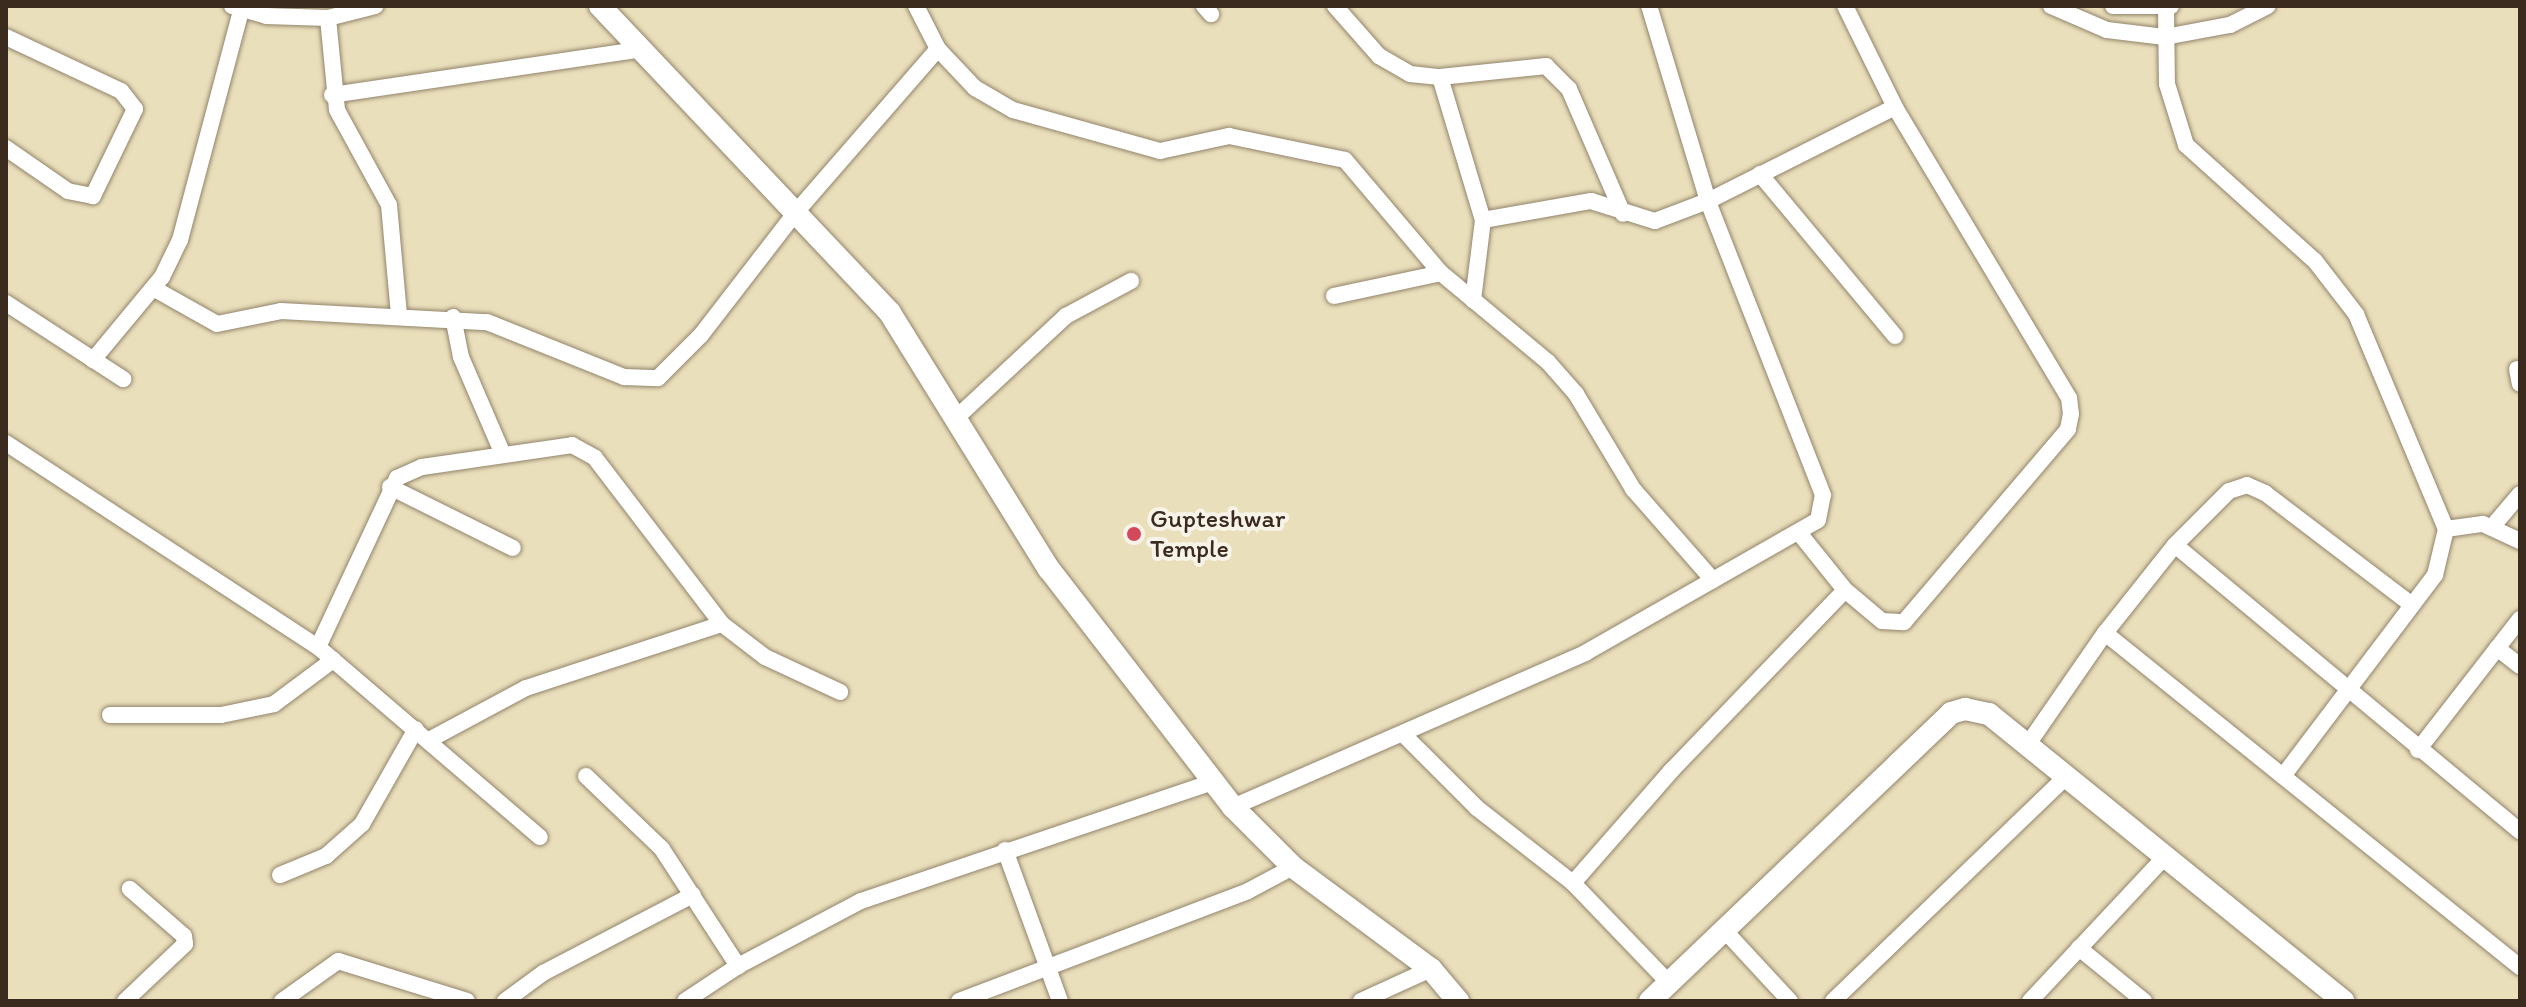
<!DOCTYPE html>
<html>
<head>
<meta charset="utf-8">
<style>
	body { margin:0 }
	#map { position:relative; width:2526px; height:1007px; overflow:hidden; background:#eadfbb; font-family:Itim,sans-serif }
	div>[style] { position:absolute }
	.roads { filter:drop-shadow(0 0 2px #92846c) drop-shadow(0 0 2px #92846c) }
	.street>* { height:16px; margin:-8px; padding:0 8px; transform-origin:8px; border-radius:8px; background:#fff }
	.secondary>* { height:22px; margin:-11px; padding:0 11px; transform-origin:11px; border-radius:11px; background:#fff }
	.dots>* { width:22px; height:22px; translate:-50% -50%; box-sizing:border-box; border:4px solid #f7f3e8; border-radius:50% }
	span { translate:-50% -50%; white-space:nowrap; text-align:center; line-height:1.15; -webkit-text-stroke:8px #f7f3e8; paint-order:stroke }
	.poi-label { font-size:26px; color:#3b2a1e }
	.left { translate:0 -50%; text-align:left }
	.frame { position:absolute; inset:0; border:8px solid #3b2a1e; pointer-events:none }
</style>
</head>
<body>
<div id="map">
	<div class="roads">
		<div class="street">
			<div style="left:232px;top:6px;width:35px;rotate:16deg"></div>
			<div style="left:266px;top:16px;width:62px;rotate:1.8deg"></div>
			<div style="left:328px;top:18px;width:49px;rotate:-14.3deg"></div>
			<div style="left:916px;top:6px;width:48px;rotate:62.9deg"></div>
			<div style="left:938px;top:49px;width:54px;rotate:46.5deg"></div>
			<div style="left:975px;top:88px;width:44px;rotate:30.1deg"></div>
			<div style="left:1013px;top:110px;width:153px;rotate:15.6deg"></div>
			<div style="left:1160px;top:151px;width:71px;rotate:-12.3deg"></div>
			<div style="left:1229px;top:136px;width:118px;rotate:11.7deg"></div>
			<div style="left:1345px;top:160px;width:148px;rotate:49.7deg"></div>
			<div style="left:1441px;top:273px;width:139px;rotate:39.8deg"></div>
			<div style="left:1548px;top:362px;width:43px;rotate:48.8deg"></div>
			<div style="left:1576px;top:394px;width:111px;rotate:59deg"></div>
			<div style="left:1633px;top:489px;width:121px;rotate:48.7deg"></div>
			<div style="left:1204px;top:6px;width:11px;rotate:49deg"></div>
			<div style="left:1335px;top:6px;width:67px;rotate:48.7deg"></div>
			<div style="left:1379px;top:56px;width:36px;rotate:30deg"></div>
			<div style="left:1410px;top:74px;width:30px;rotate:6deg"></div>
			<div style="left:1440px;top:77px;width:107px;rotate:-5.9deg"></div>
			<div style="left:1546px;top:66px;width:33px;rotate:45deg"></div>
			<div style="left:1569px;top:89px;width:136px;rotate:66.6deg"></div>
			<div style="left:2051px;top:6px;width:61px;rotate:23.2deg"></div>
			<div style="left:2107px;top:30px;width:58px;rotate:6.9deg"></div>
			<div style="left:2165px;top:37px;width:66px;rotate:-10.5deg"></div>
			<div style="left:2230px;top:25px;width:42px;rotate:-26.6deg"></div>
			<div style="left:2113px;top:6px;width:58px"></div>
			<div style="left:2166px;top:7px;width:77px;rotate:89.3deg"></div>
			<div style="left:2167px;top:84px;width:64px;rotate:72.7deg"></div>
			<div style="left:2186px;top:145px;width:173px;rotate:42deg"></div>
			<div style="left:2315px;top:261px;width:67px;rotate:52.3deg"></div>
			<div style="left:2356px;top:314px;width:233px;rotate:67.3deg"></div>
			<div style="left:2446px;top:529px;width:47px;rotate:103.4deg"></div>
			<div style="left:2435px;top:575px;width:251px;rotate:127.1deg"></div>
			<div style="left:328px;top:18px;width:92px;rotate:84.4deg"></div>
			<div style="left:337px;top:110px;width:108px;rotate:61.3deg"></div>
			<div style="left:389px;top:205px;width:109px;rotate:84.8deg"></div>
			<div style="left:6px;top:37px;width:127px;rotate:25.2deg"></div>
			<div style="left:121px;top:91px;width:23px;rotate:52deg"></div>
			<div style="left:135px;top:109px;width:97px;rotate:115.8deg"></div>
			<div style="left:93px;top:196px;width:25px;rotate:-169deg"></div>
			<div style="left:68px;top:191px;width:75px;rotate:-145.3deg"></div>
			<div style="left:1440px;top:77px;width:149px;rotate:73.3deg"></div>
			<div style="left:1483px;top:220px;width:81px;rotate:97.1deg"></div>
			<div style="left:332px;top:95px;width:313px;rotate:-8.4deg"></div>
			<div style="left:1760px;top:174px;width:211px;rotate:50.2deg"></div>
			<div style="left:1483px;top:220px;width:110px;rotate:-10deg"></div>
			<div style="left:1591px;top:201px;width:67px;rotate:17.4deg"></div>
			<div style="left:1655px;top:221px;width:57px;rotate:-20.7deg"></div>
			<div style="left:1708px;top:201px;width:209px;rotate:-26.7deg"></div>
			<div style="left:153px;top:288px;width:73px;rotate:29.4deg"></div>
			<div style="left:217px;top:324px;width:65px;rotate:-11.5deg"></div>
			<div style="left:281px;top:311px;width:206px;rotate:3.1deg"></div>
			<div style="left:487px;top:322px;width:148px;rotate:21.9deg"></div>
			<div style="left:624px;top:377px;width:34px;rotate:2deg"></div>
			<div style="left:658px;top:378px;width:61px;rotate:-45deg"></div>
			<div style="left:701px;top:335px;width:157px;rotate:-52.3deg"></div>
			<div style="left:797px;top:211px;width:215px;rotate:-49deg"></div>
			<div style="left:1334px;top:296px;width:109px;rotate:-12.1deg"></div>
			<div style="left:6px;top:303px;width:140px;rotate:33deg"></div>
			<div style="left:453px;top:317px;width:41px;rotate:78.7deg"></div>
			<div style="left:461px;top:357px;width:103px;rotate:66.7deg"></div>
			<div style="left:93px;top:360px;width:108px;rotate:-50.3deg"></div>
			<div style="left:162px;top:277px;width:41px;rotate:-64.1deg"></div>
			<div style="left:180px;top:240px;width:237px;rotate:-75.1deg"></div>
			<div style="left:2517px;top:369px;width:15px;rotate:79deg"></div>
			<div style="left:954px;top:420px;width:153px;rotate:-42.9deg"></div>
			<div style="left:1066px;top:316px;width:74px;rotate:-28.3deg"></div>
			<div style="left:6px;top:443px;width:373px;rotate:33.2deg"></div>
			<div style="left:318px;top:647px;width:292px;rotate:40.6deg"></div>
			<div style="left:390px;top:487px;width:137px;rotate:26.4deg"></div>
			<div style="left:2492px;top:527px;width:43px;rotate:-49.7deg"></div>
			<div style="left:2446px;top:529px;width:37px;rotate:-8deg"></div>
			<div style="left:2483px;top:524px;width:41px;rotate:24.7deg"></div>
			<div style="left:1800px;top:534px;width:72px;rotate:51.2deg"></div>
			<div style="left:1845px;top:590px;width:48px;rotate:40deg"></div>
			<div style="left:1882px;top:621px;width:22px;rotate:3deg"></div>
			<div style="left:1904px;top:622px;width:253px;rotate:-49.6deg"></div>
			<div style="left:2068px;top:429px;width:15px;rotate:-79deg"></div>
			<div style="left:2071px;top:414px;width:16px;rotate:-97deg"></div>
			<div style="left:2069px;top:398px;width:339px;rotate:-120.9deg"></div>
			<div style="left:1895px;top:107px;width:113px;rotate:-116.3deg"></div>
			<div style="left:2175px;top:545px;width:448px;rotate:39.7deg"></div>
			<div style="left:2105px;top:633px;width:533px;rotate:38.83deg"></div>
			<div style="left:318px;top:647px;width:187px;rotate:-64.9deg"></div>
			<div style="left:397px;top:478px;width:27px;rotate:-24deg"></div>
			<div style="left:422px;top:467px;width:152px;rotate:-8.3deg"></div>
			<div style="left:572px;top:445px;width:26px;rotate:29deg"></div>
			<div style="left:595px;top:458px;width:209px;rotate:52.6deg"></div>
			<div style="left:722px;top:624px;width:54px;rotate:37.5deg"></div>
			<div style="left:765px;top:657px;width:83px;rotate:25deg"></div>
			<div style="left:2497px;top:648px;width:29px;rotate:38deg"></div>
			<div style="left:110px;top:715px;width:111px"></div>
			<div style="left:221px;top:715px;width:54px;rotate:-11.7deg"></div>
			<div style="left:274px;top:704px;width:74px;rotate:-36.7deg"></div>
			<div style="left:1404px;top:735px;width:103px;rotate:45deg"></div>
			<div style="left:1477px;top:808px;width:122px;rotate:38deg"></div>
			<div style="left:1573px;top:883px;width:140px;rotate:46.2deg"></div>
			<div style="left:429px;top:740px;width:110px;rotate:-28.2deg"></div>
			<div style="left:526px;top:688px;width:206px;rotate:-18.1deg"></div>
			<div style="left:2026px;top:747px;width:139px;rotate:-55.3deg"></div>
			<div style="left:2105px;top:633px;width:112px;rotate:-51.5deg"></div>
			<div style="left:2175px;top:545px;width:76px;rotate:-45deg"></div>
			<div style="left:2229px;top:491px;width:19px;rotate:-18deg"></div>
			<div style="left:2247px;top:485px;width:20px;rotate:24deg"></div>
			<div style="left:2265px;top:493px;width:185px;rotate:37.3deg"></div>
			<div style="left:2418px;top:750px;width:166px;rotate:-52.1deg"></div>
			<div style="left:586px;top:776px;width:105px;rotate:43.8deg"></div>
			<div style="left:662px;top:849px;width:140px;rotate:57deg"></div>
			<div style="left:1233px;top:807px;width:384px;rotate:-23.6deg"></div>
			<div style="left:1585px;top:653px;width:268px;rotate:-29.7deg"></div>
			<div style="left:1818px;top:520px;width:25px;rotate:-79deg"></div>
			<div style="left:1823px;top:495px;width:316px;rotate:-111.4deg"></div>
			<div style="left:1708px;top:201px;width:204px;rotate:-106.8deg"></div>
			<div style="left:1005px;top:850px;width:161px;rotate:70deg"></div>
			<div style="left:280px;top:875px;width:50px;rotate:-22.4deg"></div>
			<div style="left:326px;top:856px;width:48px;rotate:-41.6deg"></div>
			<div style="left:362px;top:824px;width:109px;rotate:-60.4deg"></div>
			<div style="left:1573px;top:883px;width:149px;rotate:-48.8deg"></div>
			<div style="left:1671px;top:771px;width:251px;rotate:-46.1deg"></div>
			<div style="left:1726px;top:932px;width:94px;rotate:47.2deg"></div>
			<div style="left:2079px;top:948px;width:84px;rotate:39.2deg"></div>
			<div style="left:125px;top:1001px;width:83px;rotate:-43.5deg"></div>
			<div style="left:185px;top:944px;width:8px;rotate:-97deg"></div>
			<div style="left:184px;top:936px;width:72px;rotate:-139deg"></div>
			<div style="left:282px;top:1001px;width:69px;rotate:-35.5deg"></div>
			<div style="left:338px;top:961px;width:135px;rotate:17.2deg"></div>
			<div style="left:505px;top:1001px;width:47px;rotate:-36.4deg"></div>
			<div style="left:543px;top:973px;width:169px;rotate:-27.5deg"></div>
			<div style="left:685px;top:1001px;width:64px;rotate:-33.4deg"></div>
			<div style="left:738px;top:966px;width:139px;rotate:-27.9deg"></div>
			<div style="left:861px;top:901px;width:371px;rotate:-18.7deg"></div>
			<div style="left:959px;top:1001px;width:309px;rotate:-20.8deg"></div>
			<div style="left:1248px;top:891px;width:51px;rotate:-28.1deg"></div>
			<div style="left:1361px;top:1001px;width:77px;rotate:-24.6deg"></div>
			<div style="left:1833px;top:1001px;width:320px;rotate:-43.9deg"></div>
			<div style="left:2030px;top:1001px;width:195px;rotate:-46.9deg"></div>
		</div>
		<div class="secondary">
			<div style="left:600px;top:6px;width:422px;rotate:46.6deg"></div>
			<div style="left:890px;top:313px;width:301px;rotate:58.2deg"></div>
			<div style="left:1049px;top:569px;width:301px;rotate:52.3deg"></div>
			<div style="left:1233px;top:807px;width:85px;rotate:45deg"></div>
			<div style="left:1293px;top:867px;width:172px;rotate:36.5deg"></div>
			<div style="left:1431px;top:969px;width:42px;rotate:49.8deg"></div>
			<div style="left:1650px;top:1001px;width:417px;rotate:-43.7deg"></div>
			<div style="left:1951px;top:713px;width:15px;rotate:-16deg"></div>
			<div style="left:1965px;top:709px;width:25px;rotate:12deg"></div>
			<div style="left:1989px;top:714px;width:456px;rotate:39deg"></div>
		</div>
	</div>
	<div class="dots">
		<div style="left:1134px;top:534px;background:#d1495b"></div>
	</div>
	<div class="poi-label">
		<span class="left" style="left:1150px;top:534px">Gupteshwar<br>Temple</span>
	</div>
	<div class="frame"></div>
</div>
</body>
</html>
